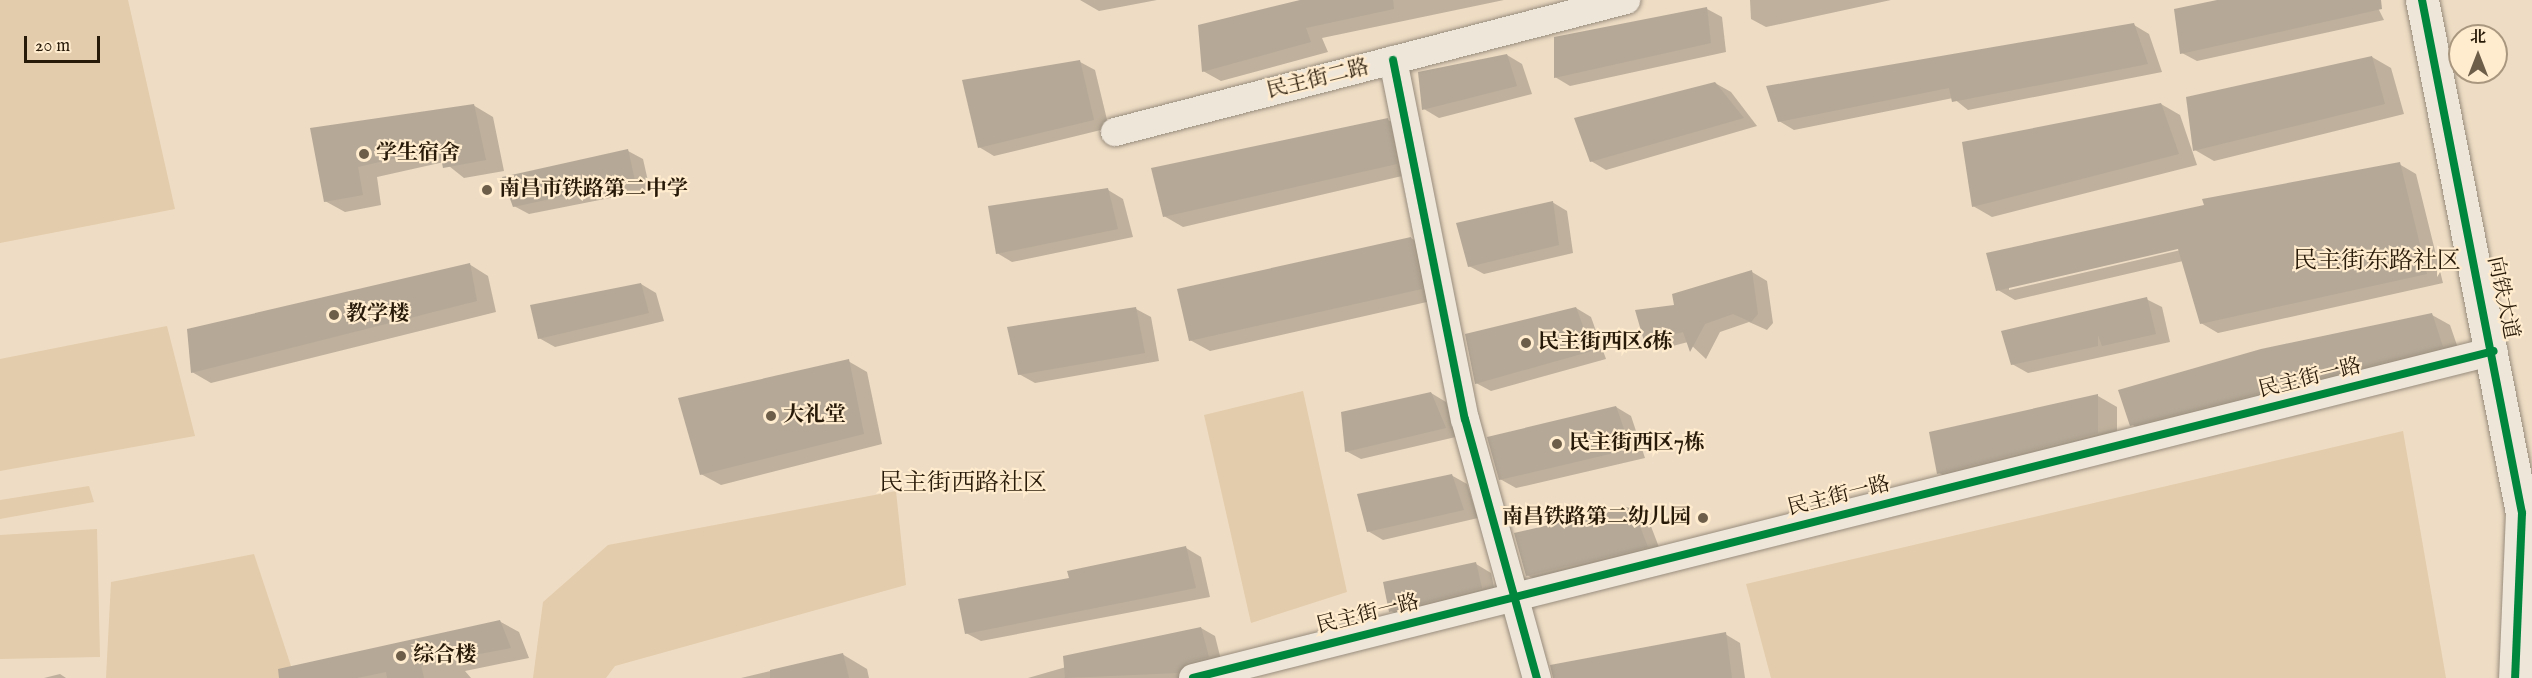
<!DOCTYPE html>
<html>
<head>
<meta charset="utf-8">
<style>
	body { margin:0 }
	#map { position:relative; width:2532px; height:678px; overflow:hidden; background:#eedcc4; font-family:"IM FELL English","Noto Serif SC",serif }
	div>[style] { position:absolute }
	.green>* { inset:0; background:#e3ccab }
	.shadow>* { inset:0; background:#0003 }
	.building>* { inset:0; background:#b5a897 }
	.roads { filter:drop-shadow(0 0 2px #978c7c) drop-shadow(0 0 2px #978c7c) }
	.minor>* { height:28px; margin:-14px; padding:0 14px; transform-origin:14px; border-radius:14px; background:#efe6da }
	.tertiary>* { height:33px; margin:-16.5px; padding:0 16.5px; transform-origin:16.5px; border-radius:16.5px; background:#efe6da }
	.cycleway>* { height:8px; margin:-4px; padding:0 4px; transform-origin:4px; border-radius:4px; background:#00873e }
	.dots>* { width:16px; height:16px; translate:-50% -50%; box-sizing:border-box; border:3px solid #ffebce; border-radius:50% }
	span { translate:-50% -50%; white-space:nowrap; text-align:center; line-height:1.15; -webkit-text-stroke:4.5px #ffebce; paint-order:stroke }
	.street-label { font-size:21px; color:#281a08 }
	.poi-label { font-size:21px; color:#281a08; font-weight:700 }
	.left { translate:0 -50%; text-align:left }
	.right { translate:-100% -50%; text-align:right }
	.quarter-label { font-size:24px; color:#281a08 }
	.north { position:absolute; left:2448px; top:24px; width:60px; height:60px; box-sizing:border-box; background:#ffebce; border:2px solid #a9977f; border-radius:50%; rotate:0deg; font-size:16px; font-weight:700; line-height:24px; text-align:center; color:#281a08 }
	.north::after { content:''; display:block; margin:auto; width:21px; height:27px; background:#6d5e4a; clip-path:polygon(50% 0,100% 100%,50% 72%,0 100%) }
	.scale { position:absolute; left:24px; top:36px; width:76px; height:27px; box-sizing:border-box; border:3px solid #281a08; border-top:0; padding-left:8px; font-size:18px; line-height:21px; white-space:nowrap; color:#281a08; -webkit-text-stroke:4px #ffebce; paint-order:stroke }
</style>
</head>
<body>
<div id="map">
	<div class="green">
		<div style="clip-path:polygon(0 0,128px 0,175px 209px,0 243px)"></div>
		<div style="clip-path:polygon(167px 326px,195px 436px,0 471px,0 359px)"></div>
		<div style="clip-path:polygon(1303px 391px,1347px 592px,1251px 623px,1204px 415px)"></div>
		<div style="clip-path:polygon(2403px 431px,2446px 678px,1771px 678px,1746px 584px)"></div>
		<div style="clip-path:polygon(89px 486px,94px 502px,0 519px,0 500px)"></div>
		<div style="clip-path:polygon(896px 491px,906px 585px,615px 666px,606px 678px,533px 678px,543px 602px,608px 545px)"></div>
		<div style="clip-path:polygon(97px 529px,100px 657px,0 659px,0 535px)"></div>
		<div style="clip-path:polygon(254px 554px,295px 678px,106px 678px,111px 582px)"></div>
	</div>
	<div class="shadow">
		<div style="clip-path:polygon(1080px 0,1157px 0,1099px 11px)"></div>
		<div style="clip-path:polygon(1306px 0,1504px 0,1322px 38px,1328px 52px,1221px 81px,1203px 71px)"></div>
		<div style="clip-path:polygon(1750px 0,1891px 0,1766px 27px,1751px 19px)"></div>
		<div style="clip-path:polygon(2224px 0,2374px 0,2384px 20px,2197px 61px,2182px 53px)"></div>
		<div style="clip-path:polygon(1707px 9px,1722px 17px,1726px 52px,1570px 86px,1555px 77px,1555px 39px)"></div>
		<div style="clip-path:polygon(2134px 25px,2149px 34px,2162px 72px,1968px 110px,1953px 98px,1794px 130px,1779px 121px)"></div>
		<div style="clip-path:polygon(1507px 55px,1522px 64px,1532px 94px,1439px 118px,1424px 109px)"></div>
		<div style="clip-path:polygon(2372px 57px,2391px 68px,2404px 114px,2214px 161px,2195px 150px)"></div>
		<div style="clip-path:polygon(1080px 62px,1095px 70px,1109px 128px,994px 156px,979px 147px)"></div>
		<div style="clip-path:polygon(1715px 83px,1731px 92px,1757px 126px,1606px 170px,1591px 161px)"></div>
		<div style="clip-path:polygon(2161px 104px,2180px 115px,2197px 165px,1992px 217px,1973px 206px)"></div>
		<div style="clip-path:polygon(473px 105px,493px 117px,504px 171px,464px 178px,444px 162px,377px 177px,381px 205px,345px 212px,325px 201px,312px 129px)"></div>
		<div style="clip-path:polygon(1388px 120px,1407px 131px,1415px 173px,1183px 227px,1164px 216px)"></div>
		<div style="clip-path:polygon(628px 151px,643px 159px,650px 190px,529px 214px,514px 206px)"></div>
		<div style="clip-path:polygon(evenodd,2399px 164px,2416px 174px,2443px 283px,2218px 333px,2201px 323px,2183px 261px,2015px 300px,1998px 290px,2399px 164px,2185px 246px,2185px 249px,2009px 290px,2009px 286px,2185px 246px)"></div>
		<div style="clip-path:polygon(1108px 190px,1123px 199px,1133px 237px,1012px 262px,997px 253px)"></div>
		<div style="clip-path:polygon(1552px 202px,1567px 211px,1573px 253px,1484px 274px,1469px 266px)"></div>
		<div style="clip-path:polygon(1411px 238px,1430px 250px,1440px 299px,1210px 351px,1190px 340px)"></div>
		<div style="clip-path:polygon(469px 264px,488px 276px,496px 312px,211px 383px,192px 372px)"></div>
		<div style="clip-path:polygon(1752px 272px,1767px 281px,1773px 323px,1767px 330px,1749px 322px,1720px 332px,1706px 359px,1688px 342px,1661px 349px,1645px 340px,1675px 306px)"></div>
		<div style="clip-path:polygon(641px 284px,656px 293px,664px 321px,555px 347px,539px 338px)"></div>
		<div style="clip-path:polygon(2146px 299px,2162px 307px,2170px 342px,2028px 373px,2012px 364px)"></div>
		<div style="clip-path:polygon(1576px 308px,1591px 317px,1606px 359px,1491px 391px,1476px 383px)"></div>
		<div style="clip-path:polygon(1136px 309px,1151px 317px,1159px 361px,1035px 383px,1019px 374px)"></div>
		<div style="clip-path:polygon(2432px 315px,2450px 325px,2461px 357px,2150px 435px,2131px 424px,2261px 350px)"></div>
		<div style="clip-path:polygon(848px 361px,867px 372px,882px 444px,721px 485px,701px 474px)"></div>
		<div style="clip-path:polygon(1431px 393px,1446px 402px,1460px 436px,1361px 459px,1346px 451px)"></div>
		<div style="clip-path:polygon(2098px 396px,2117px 407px,2117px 444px,1958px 484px,1939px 473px,1930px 434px)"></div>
		<div style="clip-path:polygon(1616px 407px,1631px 416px,1645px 458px,1516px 488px,1500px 479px)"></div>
		<div style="clip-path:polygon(1451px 475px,1467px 484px,1478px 518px,1383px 540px,1368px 531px)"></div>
		<div style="clip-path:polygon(1632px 507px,1647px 516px,1662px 555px,1542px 584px,1527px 575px)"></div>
		<div style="clip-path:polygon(1186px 548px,1201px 557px,1210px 597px,981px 641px,966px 633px)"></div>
		<div style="clip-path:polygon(1476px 564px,1491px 573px,1496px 597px,1406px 619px,1391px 611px)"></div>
		<div style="clip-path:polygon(499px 621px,519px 632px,529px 658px,465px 671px,471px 678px,301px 678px)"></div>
		<div style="clip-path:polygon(1201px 628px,1215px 636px,1222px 664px,1194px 678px,1028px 678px)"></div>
		<div style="clip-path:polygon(1725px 634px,1740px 643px,1745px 678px,1564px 678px)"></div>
		<div style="clip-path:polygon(842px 654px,867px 669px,869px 678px,741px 678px)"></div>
		<div style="clip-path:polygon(60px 674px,66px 678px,44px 678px)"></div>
	</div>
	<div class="building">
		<div style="clip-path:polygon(1300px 0,1393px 0,1394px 9px,1306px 28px,1311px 42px,1202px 72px,1198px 25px)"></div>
		<div style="clip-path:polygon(2217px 0,2381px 0,2382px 9px,2180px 54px,2174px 9px)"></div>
		<div style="clip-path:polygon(1707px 7px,1711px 43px,1554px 78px,1554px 37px)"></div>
		<div style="clip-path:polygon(2134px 23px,2148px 64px,1952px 102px,1949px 88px,1778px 122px,1766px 86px)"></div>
		<div style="clip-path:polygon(1507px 54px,1517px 86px,1422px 110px,1418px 72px)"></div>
		<div style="clip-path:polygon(2372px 56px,2385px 104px,2193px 151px,2186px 97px)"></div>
		<div style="clip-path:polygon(1080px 60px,1094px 120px,978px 148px,962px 80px)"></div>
		<div style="clip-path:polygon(1715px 82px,1744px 118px,1590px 162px,1574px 118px)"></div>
		<div style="clip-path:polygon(2161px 103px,2179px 154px,1972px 207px,1962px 142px)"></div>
		<div style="clip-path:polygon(474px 104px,486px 160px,443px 168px,439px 148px,358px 167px,363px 195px,324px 202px,310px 128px)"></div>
		<div style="clip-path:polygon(1388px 118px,1397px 164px,1163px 217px,1151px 168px)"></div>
		<div style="clip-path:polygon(628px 149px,635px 181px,513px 207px,502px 177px)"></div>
		<div style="clip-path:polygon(2400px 162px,2427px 274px,2200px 324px,2178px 249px,1996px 291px,1986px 253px,2204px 205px,2202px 199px)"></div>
		<div style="clip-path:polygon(1108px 188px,1118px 229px,996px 254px,988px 206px)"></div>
		<div style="clip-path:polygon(1553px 201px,1559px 245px,1468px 267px,1456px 223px)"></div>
		<div style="clip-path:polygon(1411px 237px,1422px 289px,1189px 341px,1177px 289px)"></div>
		<div style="clip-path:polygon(470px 263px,477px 301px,191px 373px,187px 329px)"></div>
		<div style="clip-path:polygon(1752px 270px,1758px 314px,1751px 322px,1733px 314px,1705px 324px,1690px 352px,1683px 332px,1644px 341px,1635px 310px,1674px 305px,1672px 294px)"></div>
		<div style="clip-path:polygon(641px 283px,649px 313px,538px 339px,530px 305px)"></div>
		<div style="clip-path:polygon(2147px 297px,2156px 334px,2102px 346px,2098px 335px,2098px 346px,2011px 365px,2001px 331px)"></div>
		<div style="clip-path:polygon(1136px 307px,1145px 353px,1018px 375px,1007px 327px)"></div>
		<div style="clip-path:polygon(1576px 307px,1592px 351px,1475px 384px,1465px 334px)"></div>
		<div style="clip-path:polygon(2432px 313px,2443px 347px,2130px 426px,2118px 390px,2261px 349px)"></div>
		<div style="clip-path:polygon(849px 359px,864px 434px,700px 475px,678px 398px)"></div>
		<div style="clip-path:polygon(1431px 392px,1446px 428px,1345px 452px,1341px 412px)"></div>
		<div style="clip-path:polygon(2098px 394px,2098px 433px,1937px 474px,1929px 432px)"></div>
		<div style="clip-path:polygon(1616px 406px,1631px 449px,1499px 480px,1487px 437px)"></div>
		<div style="clip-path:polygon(1452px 474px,1464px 510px,1367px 532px,1357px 494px)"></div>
		<div style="clip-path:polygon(1632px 506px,1648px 547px,1526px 576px,1514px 533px)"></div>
		<div style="clip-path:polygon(1186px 546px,1196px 588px,965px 634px,958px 599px,1069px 578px,1067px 571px)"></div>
		<div style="clip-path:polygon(1476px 562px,1482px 588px,1389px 612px,1383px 582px)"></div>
		<div style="clip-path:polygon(500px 620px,511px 648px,421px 665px,424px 678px,387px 678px,386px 672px,357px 678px,279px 678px,278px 669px)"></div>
		<div style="clip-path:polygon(1201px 627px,1209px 657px,1188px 662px,1178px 673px,1065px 678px,1063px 656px)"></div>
		<div style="clip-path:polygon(1726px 632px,1732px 678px,1553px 678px,1550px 665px)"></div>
		<div style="clip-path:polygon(843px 653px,849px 678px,770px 678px,770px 670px)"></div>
	</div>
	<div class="roads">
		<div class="minor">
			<div style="left:1393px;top:60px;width:366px;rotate:78.7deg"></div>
			<div style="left:1465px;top:419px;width:269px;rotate:74.5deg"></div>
			<div style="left:1115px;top:132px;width:528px;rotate:-14.48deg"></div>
			<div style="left:1193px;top:678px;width:1341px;rotate:-14.11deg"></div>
		</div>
		<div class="tertiary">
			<div style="left:2422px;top:0;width:523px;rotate:78.97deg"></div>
			<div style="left:2522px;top:513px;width:165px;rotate:92.4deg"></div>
		</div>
	</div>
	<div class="cycleway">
		<div style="left:2422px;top:0;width:523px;rotate:78.97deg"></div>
		<div style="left:2522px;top:513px;width:165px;rotate:92.4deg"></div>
		<div style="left:1393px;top:60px;width:366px;rotate:78.7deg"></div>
		<div style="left:1465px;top:419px;width:269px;rotate:74.5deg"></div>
		<div style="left:1193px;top:678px;width:1341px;rotate:-14.11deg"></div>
	</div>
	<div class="dots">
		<div style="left:364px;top:154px;background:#6d5e4a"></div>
		<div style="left:487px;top:190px;background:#6d5e4a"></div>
		<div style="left:334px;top:315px;background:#6d5e4a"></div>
		<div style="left:1526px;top:343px;background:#6d5e4a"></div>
		<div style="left:771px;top:416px;background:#6d5e4a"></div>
		<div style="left:1557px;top:444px;background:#6d5e4a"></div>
		<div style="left:1703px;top:518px;background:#6d5e4a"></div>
		<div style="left:401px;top:656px;background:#6d5e4a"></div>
	</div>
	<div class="street-label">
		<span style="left:1318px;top:80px;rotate:-14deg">民主街二路</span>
		<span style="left:2502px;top:298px;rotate:78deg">向铁大道</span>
		<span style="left:2310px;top:379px;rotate:-14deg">民主街一路</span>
		<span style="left:1839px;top:497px;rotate:-14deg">民主街一路</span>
		<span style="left:1368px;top:615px;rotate:-14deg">民主街一路</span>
	</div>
	<div class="poi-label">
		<span class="left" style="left:376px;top:154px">学生宿舍</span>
		<span class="left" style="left:499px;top:190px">南昌市铁路第二中学</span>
		<span class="left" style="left:346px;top:315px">教学楼</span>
		<span class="left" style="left:1538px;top:343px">民主街西区6栋</span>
		<span class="left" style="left:783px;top:416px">大礼堂</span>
		<span class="left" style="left:1569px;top:444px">民主街西区7栋</span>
		<span class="right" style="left:1691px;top:518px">南昌铁路第二幼儿园</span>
		<span class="left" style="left:413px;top:656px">综合楼</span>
	</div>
	<div class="quarter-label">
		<span style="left:2377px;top:262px">民主街东路社区</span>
		<span style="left:963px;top:484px">民主街西路社区</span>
	</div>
	<div class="north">北</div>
	<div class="scale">20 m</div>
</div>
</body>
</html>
